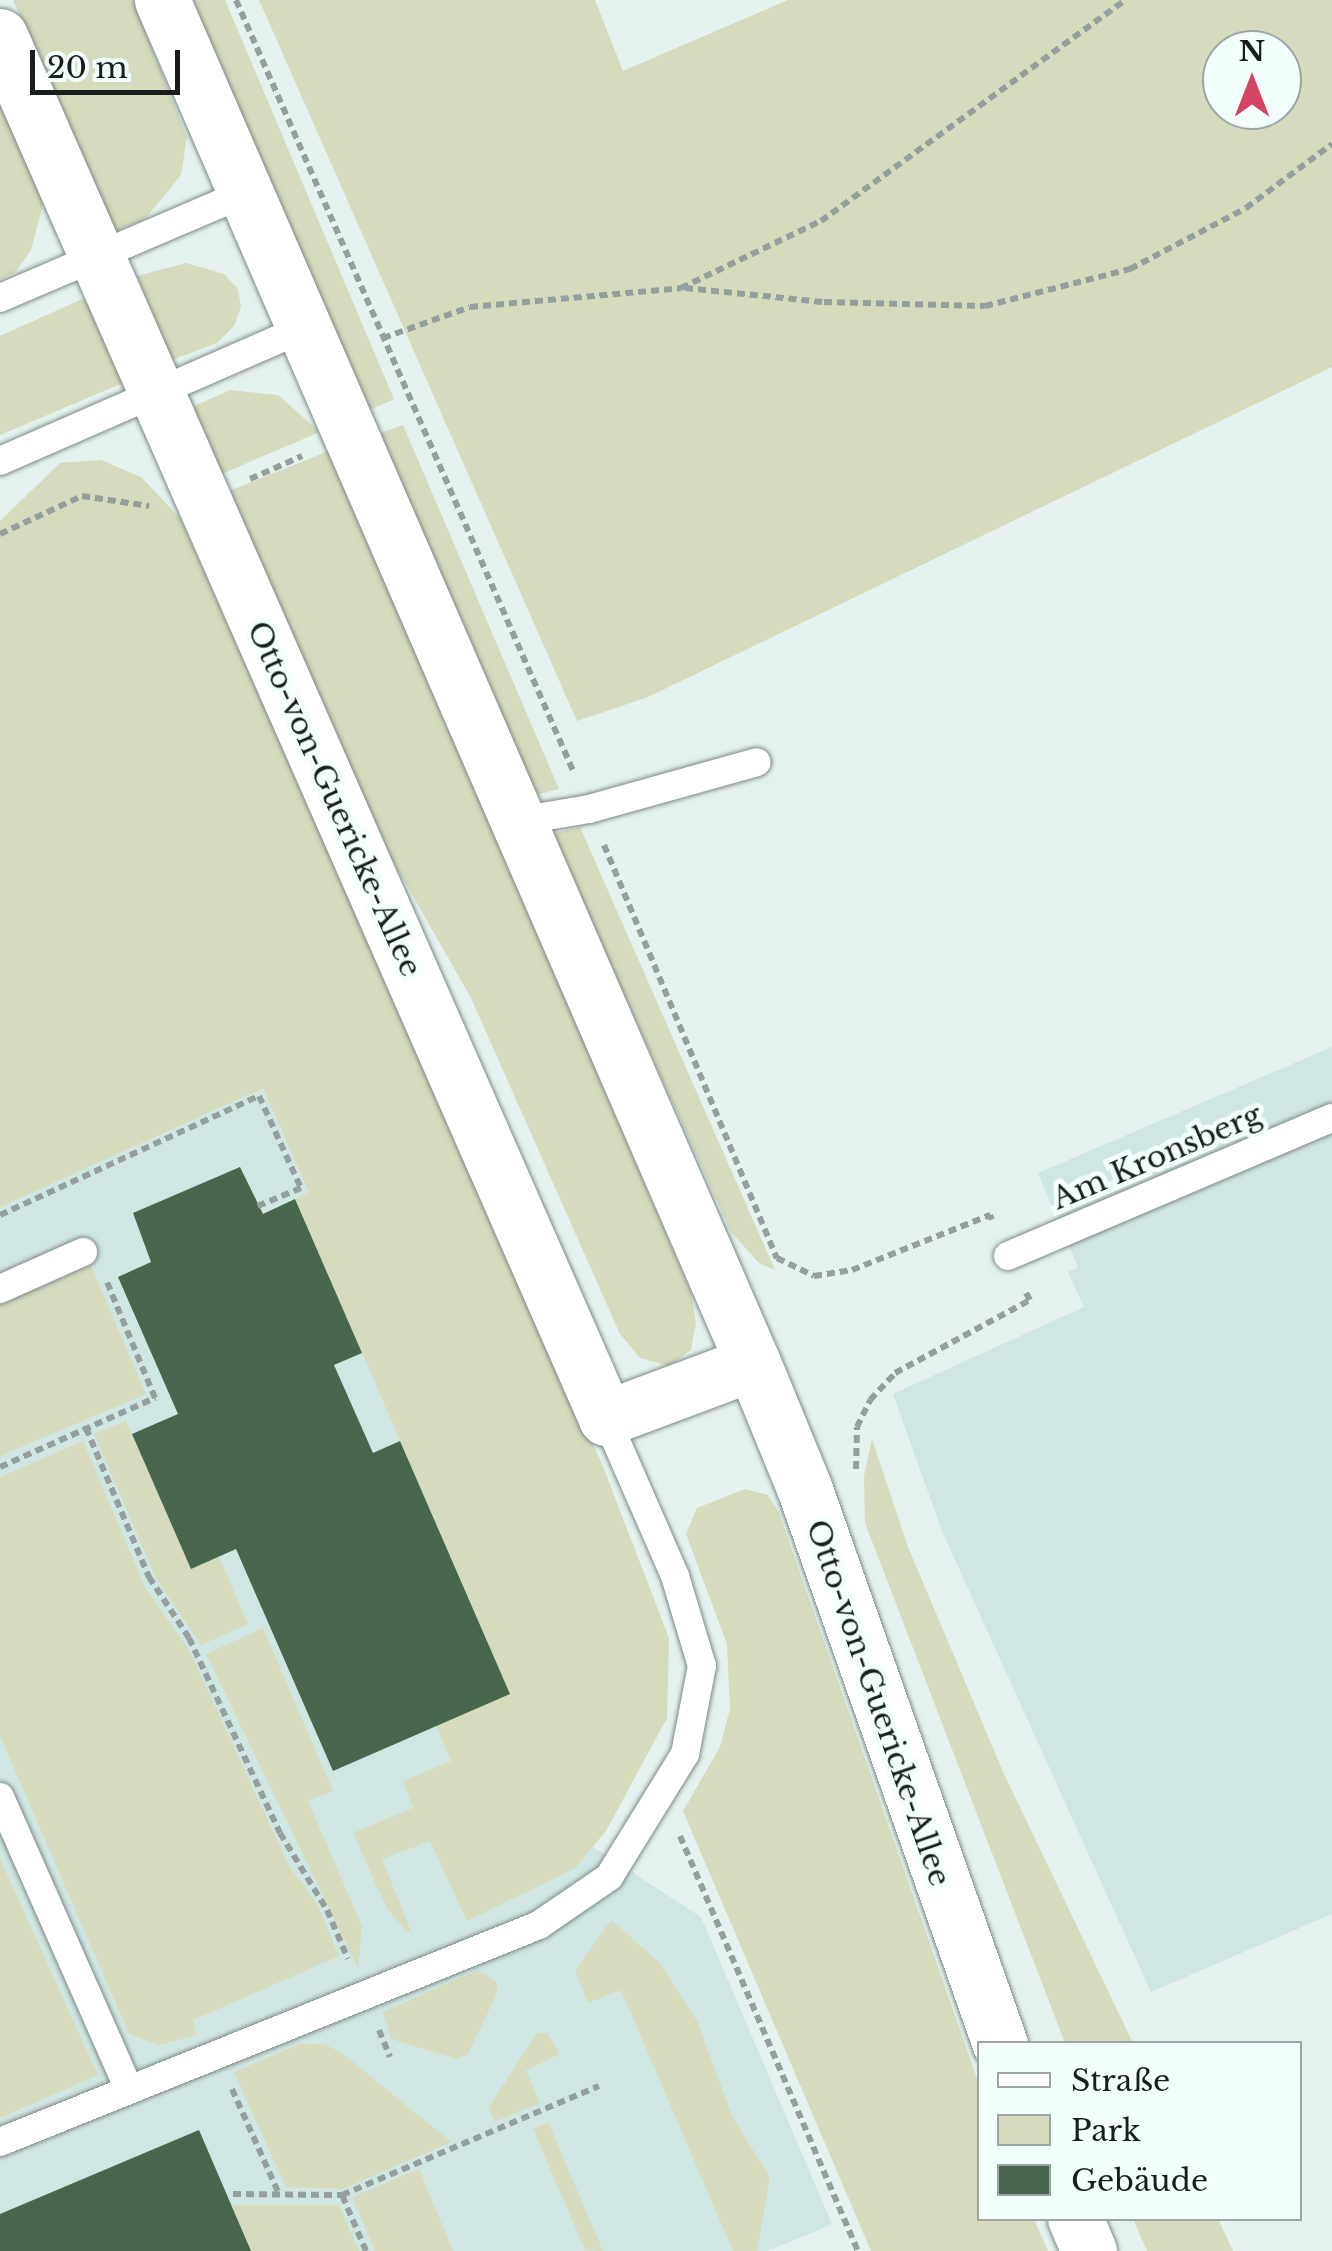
<!DOCTYPE html>
<html>
<head>
<meta charset="utf-8">
<style>
	body { margin:0 }
	#map { position:relative; width:1332px; height:2251px; overflow:hidden; background:#e5f2ef; font-family:"Libre Baskerville",serif }
	div>[style] { position:absolute }
	.built>* { inset:0; background:#d0e6e2 }
	.green>* { inset:0; background:#d5dbbc }
	.building>* { inset:0; background:#48664d }
	.path>* { height:6px; margin-top:-3px; transform-origin:0; background:repeating-linear-gradient(90deg,#959f9d 0 8px,transparent 0 13px) }
	.roads { filter:drop-shadow(0 0 2px #7c8886) drop-shadow(0 0 2px #7c8886) }
	.lane>* { height:28px; margin:-14px; padding:0 14px; transform-origin:14px; border-radius:14px; background:#fff }
	.street>* { height:55px; margin:-27.5px; padding:0 27.5px; transform-origin:27.5px; border-radius:27.5px; background:#fff }
	span { translate:-50% -50%; white-space:nowrap; text-align:center; line-height:1.15; -webkit-text-stroke:10px #f2fffd; paint-order:stroke }
	.street-label { font-size:30px; color:#191e1d }
	.legend { position:absolute; left:977px; top:2041px; width:325px; height:180px; box-sizing:border-box; background:#f2fffd; border:2px solid #9ba5a3; margin:0; padding:12px 18px; list-style:none; font-size:30px; color:#191e1d }
	.legend li { display:flex; align-items:center; gap:20px; height:50px }
	.legend b { width:50px; border:2px solid #9ba5a3 }
	.north { position:absolute; left:1202px; top:30px; width:100px; height:100px; box-sizing:border-box; background:#f2fffd; border:2px solid #9ba5a3; border-radius:50%; rotate:0deg; font-size:28px; font-weight:700; line-height:40px; text-align:center; color:#191e1d }
	.north::after { content:''; display:block; margin:auto; width:35px; height:45px; background:#d54562; clip-path:polygon(50% 0,100% 100%,50% 72%,0 100%) }
	.scale { position:absolute; left:30px; top:50px; width:150px; height:45px; box-sizing:border-box; border:5px solid #191e1d; border-top:0; padding-left:12px; font-size:30px; line-height:35px; white-space:nowrap; color:#191e1d; -webkit-text-stroke:8px #f2fffd; paint-order:stroke }
</style>
</head>
<body>
<div id="map">
	<div class="built">
		<div style="clip-path:polygon(121px 515px,578px 1837px,701px 1917px,832px 2224px,768px 2251px,0 2251px,0 567px)"></div>
		<div style="clip-path:polygon(1332px 1047px,1332px 1914px,1151px 1992px,942px 1531px,893px 1394px,1084px 1307px,1068px 1272px,1078px 1267px,1038px 1173px)"></div>
	</div>
	<div class="green">
		<div style="clip-path:polygon(13px 0,133px 0,187px 137px,181px 175px,145px 219px,114px 232px)"></div>
		<div style="clip-path:polygon(192px 0,225px 0,394px 399px,370px 410px)"></div>
		<div style="clip-path:polygon(evenodd,259px 0,595px 0,623px 71px,788px 0,1332px 0,1332px 367px,648px 697px,577px 721px,259px 0,1222px 50px,1282px 50px,1282px 110px,1222px 110px,1222px 50px)"></div>
		<div style="clip-path:polygon(0 90px,44px 201px,31px 250px,15px 273px,0 279px)"></div>
		<div style="clip-path:polygon(186px 263px,224px 274px,238px 289px,241px 307px,234px 326px,217px 343px,172px 360px,137px 276px)"></div>
		<div style="clip-path:polygon(87px 297px,123px 383px,0 435px,0 336px)"></div>
		<div style="clip-path:polygon(230px 390px,278px 395px,320px 432px,219px 475px,190px 408px)"></div>
		<div style="clip-path:polygon(403px 425px,559px 789px,535px 795px,378px 434px)"></div>
		<div style="clip-path:polygon(331px 450px,691px 1292px,696px 1323px,691px 1350px,669px 1366px,640px 1358px,620px 1334px,471px 998px,377px 833px,224px 493px)"></div>
		<div style="clip-path:polygon(101px 460px,141px 477px,180px 518px,602px 1464px,669px 1638px,667px 1718px,606px 1831px,575px 1868px,467px 1921px,430px 1841px,382px 1859px,412px 1934px,406px 1930px,387px 1909px,353px 1833px,413px 1808px,403px 1781px,451px 1761px,436px 1726px,510px 1693px,295px 1199px,309px 1192px,263px 1088px,0 1207px,0 521px,60px 463px)"></div>
		<div style="clip-path:polygon(580px 827px,775px 1270px,759px 1263px,731px 1232px,552px 834px)"></div>
		<div style="clip-path:polygon(91px 1266px,146px 1394px,0 1456px,0 1304px)"></div>
		<div style="clip-path:polygon(126px 1421px,191px 1568px,219px 1557px,248px 1624px,201px 1645px,157px 1580px,94px 1434px)"></div>
		<div style="clip-path:polygon(872px 1439px,908px 1547px,1004px 1774px,1133px 2043px,1065px 2043px,865px 1523px,864px 1476px)"></div>
		<div style="clip-path:polygon(83px 1441px,145px 1587px,189px 1650px,289px 1866px,317px 1904px,339px 1956px,193px 2020px,197px 2035px,159px 2045px,129px 2034px,0 1736px,0 1477px)"></div>
		<div style="clip-path:polygon(745px 1489px,768px 1495px,779px 1513px,979px 2084px,979px 2218px,1034px 2219px,1048px 2251px,871px 2251px,683px 1811px,720px 1747px,730px 1709px,727px 1644px,686px 1534px,697px 1508px)"></div>
		<div style="clip-path:polygon(263px 1628px,333px 1791px,308px 1801px,362px 1926px,358px 1968px,206px 1654px)"></div>
		<div style="clip-path:polygon(0 1859px,98px 2075px,0 2118px)"></div>
		<div style="clip-path:polygon(611px 1920px,660px 1963px,697px 2021px,733px 2118px,770px 2177px,757px 2251px,733px 2251px,621px 1990px,588px 2003px,575px 1971px)"></div>
		<div style="clip-path:polygon(478px 1970px,497px 1982px,497px 1993px,468px 2054px,457px 2059px,391px 2039px,383px 2012px)"></div>
		<div style="clip-path:polygon(537px 2033px,547px 2033px,560px 2054px,526px 2070px,540px 2103px,494px 2122px,489px 2107px)"></div>
		<div style="clip-path:polygon(300px 2044px,324px 2044px,342px 2053px,451px 2142px,343px 2189px,286px 2187px,234px 2072px)"></div>
		<div style="clip-path:polygon(548px 2122px,603px 2251px,585px 2250px,533px 2129px)"></div>
		<div style="clip-path:polygon(419px 2169px,453px 2251px,375px 2251px,352px 2197px)"></div>
		<div style="clip-path:polygon(232px 2205px,339px 2205px,359px 2251px,251px 2251px)"></div>
		<div style="clip-path:polygon(1133px 2219px,1218px 2219px,1233px 2251px,1147px 2251px)"></div>
	</div>
	<div class="building">
		<div style="clip-path:polygon(240px 1167px,263px 1214px,295px 1199px,362px 1353px,334px 1365px,373px 1453px,400px 1441px,510px 1694px,333px 1771px,236px 1549px,191px 1569px,132px 1434px,178px 1414px,118px 1277px,151px 1262px,133px 1213px)"></div>
		<div style="clip-path:polygon(199px 2130px,251px 2251px,0 2251px,0 2214px)"></div>
	</div>
	<div class="path">
		<div style="left:236px;top:0;width:844px;rotate:66.38deg"></div>
		<div style="left:685px;top:288px;width:140px;rotate:5.8deg"></div>
		<div style="left:824px;top:302px;width:161px;rotate:1.4deg"></div>
		<div style="left:985px;top:306px;width:150px;rotate:-14.3deg"></div>
		<div style="left:1130px;top:269px;width:131px;rotate:-27.7deg"></div>
		<div style="left:1246px;top:208px;width:107px;rotate:-36.7deg"></div>
		<div style="left:383px;top:338px;width:92px;rotate:-19.6deg"></div>
		<div style="left:470px;top:307px;width:212px;rotate:-5.1deg"></div>
		<div style="left:681px;top:288px;width:155px;rotate:-25.6deg"></div>
		<div style="left:821px;top:221px;width:376px;rotate:-36deg"></div>
		<div style="left:250px;top:479px;width:57px;rotate:-23.9deg"></div>
		<div style="left:0;top:534px;width:90px;rotate:-24.9deg"></div>
		<div style="left:82px;top:496px;width:68px;rotate:8.5deg"></div>
		<div style="left:604px;top:845px;width:448px;rotate:67.3deg"></div>
		<div style="left:777px;top:1258px;width:41px;rotate:25.9deg"></div>
		<div style="left:814px;top:1276px;width:38px;rotate:-9deg"></div>
		<div style="left:852px;top:1270px;width:149px;rotate:-21.7deg"></div>
		<div style="left:990px;top:1215px;width:5px;rotate:68deg"></div>
		<div style="left:0;top:1215px;width:285px;rotate:-24.7deg"></div>
		<div style="left:259px;top:1096px;width:101px;rotate:65.5deg"></div>
		<div style="left:301px;top:1188px;width:52px;rotate:157.4deg"></div>
		<div style="left:86px;top:1428px;width:162px;rotate:67.1deg"></div>
		<div style="left:149px;top:1577px;width:73px;rotate:56.7deg"></div>
		<div style="left:189px;top:1638px;width:215px;rotate:65deg"></div>
		<div style="left:280px;top:1833px;width:90px;rotate:58.6deg"></div>
		<div style="left:327px;top:1910px;width:53px;rotate:66.8deg"></div>
		<div style="left:0;top:1467px;width:170px;rotate:-24deg"></div>
		<div style="left:155px;top:1398px;width:126px;rotate:-112.5deg"></div>
		<div style="left:856px;top:1469px;width:42px;rotate:-88.6deg"></div>
		<div style="left:857px;top:1427px;width:30px;rotate:-64deg"></div>
		<div style="left:870px;top:1400px;width:37px;rotate:-47deg"></div>
		<div style="left:895px;top:1373px;width:153px;rotate:-28.4deg"></div>
		<div style="left:1030px;top:1300px;width:10px;rotate:-119deg"></div>
		<div style="left:680px;top:1836px;width:452px;rotate:66.8deg"></div>
		<div style="left:379px;top:2030px;width:29px;rotate:68deg"></div>
		<div style="left:232px;top:2089px;width:115px;rotate:65.9deg"></div>
		<div style="left:233px;top:2194px;width:109px;rotate:0.5deg"></div>
		<div style="left:366px;top:2251px;width:61px;rotate:-113.2deg"></div>
		<div style="left:342px;top:2195px;width:279px;rotate:-23deg"></div>
	</div>
	<div class="roads">
		<div class="lane">
			<div style="left:0;top:298px;width:267px;rotate:-23.2deg"></div>
			<div style="left:0;top:461px;width:333px;rotate:-23.6deg"></div>
			<div style="left:518px;top:821px;width:72px;rotate:-9.6deg"></div>
			<div style="left:589px;top:809px;width:174px;rotate:-15.6deg"></div>
			<div style="left:1008px;top:1256px;width:352px;rotate:-23.1deg"></div>
			<div style="left:0;top:1289px;width:91px;rotate:-24deg"></div>
			<div style="left:0;top:1797px;width:319px;rotate:66.2deg"></div>
			<div style="left:0;top:2142px;width:581px;rotate:-21.93deg"></div>
			<div style="left:539px;top:1925px;width:85px;rotate:-34.4deg"></div>
			<div style="left:609px;top:1877px;width:145px;rotate:-58.3deg"></div>
			<div style="left:685px;top:1754px;width:90px;rotate:-79.1deg"></div>
			<div style="left:702px;top:1666px;width:94px;rotate:-106.7deg"></div>
			<div style="left:675px;top:1576px;width:172px;rotate:-113.6deg"></div>
		</div>
		<div class="street">
			<div style="left:162px;top:0;width:1486px;rotate:66.56deg"></div>
			<div style="left:753px;top:1363px;width:137px;rotate:67.7deg"></div>
			<div style="left:805px;top:1490px;width:587px;rotate:70.61deg"></div>
			<div style="left:0;top:36px;width:1509px;rotate:66.32deg"></div>
			<div style="left:606px;top:1418px;width:157px;rotate:-20.5deg"></div>
			<div style="left:1075px;top:2218px;width:36px;rotate:67deg"></div>
		</div>
	</div>
	<div class="street-label">
		<span style="left:334px;top:799px;rotate:66deg">Otto-von-Guericke-Allee</span>
		<span style="left:1157px;top:1157px;rotate:-23deg">Am Kronsberg</span>
		<span style="left:878px;top:1703px;rotate:71deg">Otto-von-Guericke-Allee</span>
	</div>
	<ul class="legend">
	<li><b style="height:12px;background:#fff"></b>Straße</li>
	<li><b style="height:28px;background:#d5dbbc"></b>Park</li>
	<li><b style="height:28px;background:#48664d"></b>Gebäude</li>
	</ul>
	<div class="north">N</div>
	<div class="scale">20 m</div>
</div>
</body>
</html>
